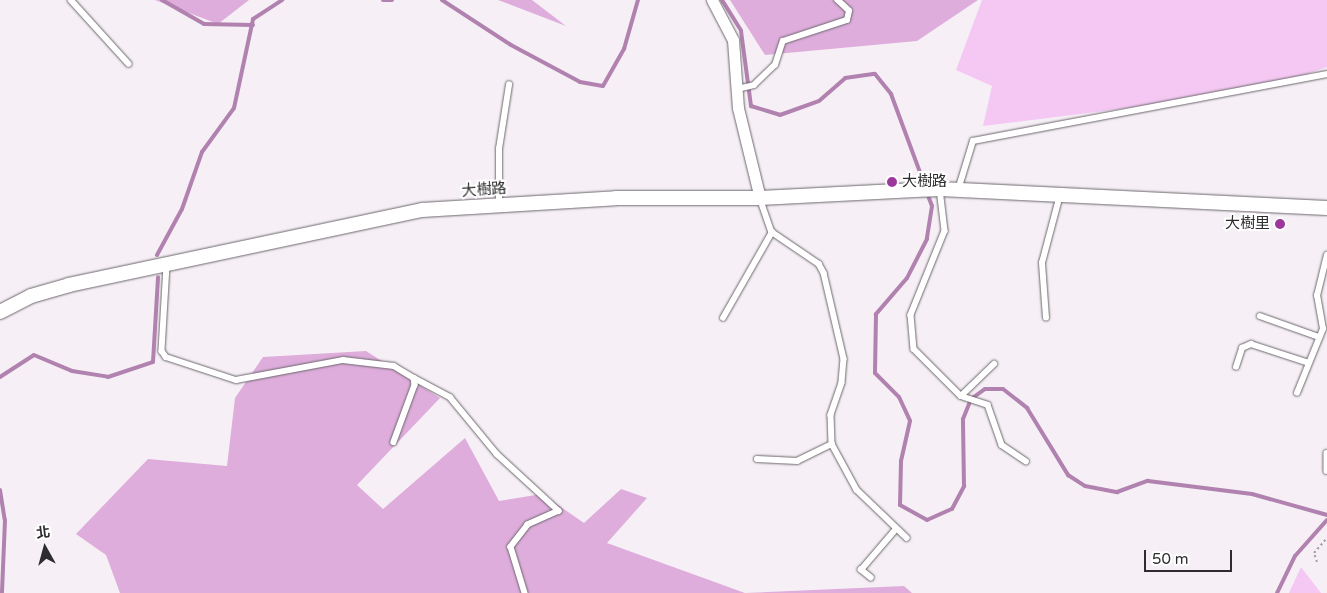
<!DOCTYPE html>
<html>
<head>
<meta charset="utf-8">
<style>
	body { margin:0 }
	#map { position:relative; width:1327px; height:593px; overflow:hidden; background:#f6f0f6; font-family:"Varela Round","Noto Sans TC",sans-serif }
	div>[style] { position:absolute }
	.green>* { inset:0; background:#f4c8f3 }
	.forest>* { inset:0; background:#deaddc }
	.stream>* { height:4px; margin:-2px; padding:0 2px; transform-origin:2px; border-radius:2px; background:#b182af }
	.path>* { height:2px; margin-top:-1px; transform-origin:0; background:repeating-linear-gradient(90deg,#a5a0a5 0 2.5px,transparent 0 5px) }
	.roads { filter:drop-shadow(0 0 1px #6c676c) drop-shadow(0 0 1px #6c676c) }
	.service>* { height:5.5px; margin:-2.75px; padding:0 2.75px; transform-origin:2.75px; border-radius:2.75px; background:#fff }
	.minor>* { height:11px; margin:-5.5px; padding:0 5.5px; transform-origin:5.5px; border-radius:5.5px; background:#fff }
	.tertiary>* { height:14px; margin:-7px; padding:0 7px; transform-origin:7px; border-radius:7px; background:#fff }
	.dots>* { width:14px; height:14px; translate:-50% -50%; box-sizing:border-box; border:2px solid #fff; border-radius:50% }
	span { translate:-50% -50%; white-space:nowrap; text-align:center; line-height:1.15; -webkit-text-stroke:4px #fff; paint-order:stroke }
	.poi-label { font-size:15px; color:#2e2c2e }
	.left { translate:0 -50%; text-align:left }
	.right { translate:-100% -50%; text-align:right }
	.street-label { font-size:15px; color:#2e2c2e }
	.north { position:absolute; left:20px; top:523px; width:50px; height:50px; -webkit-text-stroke:4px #fff; paint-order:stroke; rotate:353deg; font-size:14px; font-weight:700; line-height:20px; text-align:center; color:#2e2c2e }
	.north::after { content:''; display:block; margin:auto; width:18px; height:22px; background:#2e2c2e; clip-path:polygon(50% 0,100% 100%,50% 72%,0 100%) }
	.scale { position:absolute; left:1144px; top:550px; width:88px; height:22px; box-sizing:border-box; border:2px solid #2e2c2e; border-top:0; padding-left:6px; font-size:15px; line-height:18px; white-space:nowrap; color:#2e2c2e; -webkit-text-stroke:4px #fff; paint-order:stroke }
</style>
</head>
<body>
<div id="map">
	<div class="green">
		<div style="clip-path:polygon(982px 0,1327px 0,1327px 67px,1278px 84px,1176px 102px,983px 126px,992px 86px,956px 70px)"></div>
		<div style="clip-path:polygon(1301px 567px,1321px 593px,1289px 593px)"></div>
	</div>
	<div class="forest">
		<div style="clip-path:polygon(155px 0,249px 0,218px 24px)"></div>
		<div style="clip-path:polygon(498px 0,532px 0,566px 26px)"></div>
		<div style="clip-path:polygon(730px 0,978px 0,917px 41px,765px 55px)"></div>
		<div style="clip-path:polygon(366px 351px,440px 398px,357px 485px,383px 509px,465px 438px,499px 501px,542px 494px,584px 523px,621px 489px,647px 498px,607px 543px,745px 593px,904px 586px,912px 593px,120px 593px,106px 555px,76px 534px,148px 459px,227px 466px,235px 398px,263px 357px)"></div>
	</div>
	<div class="stream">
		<div style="left:162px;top:0;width:48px;rotate:29.7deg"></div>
		<div style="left:204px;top:24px;width:49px;rotate:1.2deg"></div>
		<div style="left:383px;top:0;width:9px"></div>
		<div style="left:442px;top:0;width:82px;rotate:33.1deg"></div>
		<div style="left:511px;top:45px;width:78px;rotate:28.2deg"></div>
		<div style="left:580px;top:82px;width:23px;rotate:10deg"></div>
		<div style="left:603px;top:86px;width:43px;rotate:-60.4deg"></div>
		<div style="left:624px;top:49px;width:51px;rotate:-74.1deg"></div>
		<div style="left:722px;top:0;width:36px;rotate:58deg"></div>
		<div style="left:741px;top:31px;width:76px;rotate:82.4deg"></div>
		<div style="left:751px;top:106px;width:30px;rotate:17deg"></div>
		<div style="left:780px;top:115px;width:41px;rotate:-19.7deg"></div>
		<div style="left:819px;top:101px;width:35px;rotate:-41deg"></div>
		<div style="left:845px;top:78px;width:30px;rotate:-8deg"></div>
		<div style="left:875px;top:74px;width:26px;rotate:51deg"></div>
		<div style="left:891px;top:94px;width:98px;rotate:69.7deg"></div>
		<div style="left:927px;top:193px;width:14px;rotate:69deg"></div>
		<div style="left:932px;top:206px;width:33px;rotate:99deg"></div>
		<div style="left:927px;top:239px;width:44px;rotate:117.1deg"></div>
		<div style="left:907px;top:278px;width:48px;rotate:130.7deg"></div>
		<div style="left:876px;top:314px;width:59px;rotate:91deg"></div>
		<div style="left:875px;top:373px;width:34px;rotate:45deg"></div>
		<div style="left:899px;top:397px;width:26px;rotate:65deg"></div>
		<div style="left:910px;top:421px;width:41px;rotate:102.7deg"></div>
		<div style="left:901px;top:461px;width:44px;rotate:91.3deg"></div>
		<div style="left:900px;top:505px;width:31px;rotate:29deg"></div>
		<div style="left:927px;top:520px;width:27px;rotate:-24deg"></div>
		<div style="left:952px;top:509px;width:26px;rotate:-62deg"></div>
		<div style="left:964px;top:486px;width:67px;rotate:-90.9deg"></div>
		<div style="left:963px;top:419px;width:22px;rotate:-68deg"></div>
		<div style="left:971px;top:399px;width:17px;rotate:-36deg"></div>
		<div style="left:985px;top:389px;width:18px"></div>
		<div style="left:1003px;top:389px;width:31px;rotate:38deg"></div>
		<div style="left:1027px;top:408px;width:79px;rotate:58.5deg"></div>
		<div style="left:1068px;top:475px;width:20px;rotate:33deg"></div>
		<div style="left:1085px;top:486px;width:33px;rotate:11deg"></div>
		<div style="left:1117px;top:492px;width:33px;rotate:-20deg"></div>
		<div style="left:1148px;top:481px;width:105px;rotate:7.1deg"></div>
		<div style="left:1252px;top:494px;width:78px;rotate:15.6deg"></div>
		<div style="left:157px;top:255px;width:52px;rotate:-61.5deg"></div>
		<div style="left:182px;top:209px;width:60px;rotate:-70.7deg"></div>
		<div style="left:202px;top:152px;width:54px;rotate:-54deg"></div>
		<div style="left:234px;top:108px;width:91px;rotate:-77.9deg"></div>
		<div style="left:253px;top:19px;width:35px;rotate:-33deg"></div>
		<div style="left:0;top:377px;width:40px;rotate:-32.9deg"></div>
		<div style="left:34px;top:355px;width:41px;rotate:22.8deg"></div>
		<div style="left:72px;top:371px;width:36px;rotate:9deg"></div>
		<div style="left:108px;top:377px;width:47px;rotate:-18.4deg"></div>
		<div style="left:153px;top:362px;width:85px;rotate:-86.6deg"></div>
		<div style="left:0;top:490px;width:30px;rotate:81deg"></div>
		<div style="left:5px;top:520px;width:73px;rotate:92.4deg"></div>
		<div style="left:1277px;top:593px;width:41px;rotate:-64.1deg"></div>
		<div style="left:1295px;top:556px;width:48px;rotate:-48.4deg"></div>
	</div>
	<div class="path">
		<div style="left:1317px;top:562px;width:9px;rotate:-108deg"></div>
		<div style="left:1314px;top:553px;width:20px;rotate:-49deg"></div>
	</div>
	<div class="roads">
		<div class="service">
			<div style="left:71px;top:0;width:86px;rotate:47.8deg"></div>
			<div style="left:737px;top:89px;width:17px;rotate:-13deg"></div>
			<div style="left:754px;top:85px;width:29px;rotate:-44deg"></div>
			<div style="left:775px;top:65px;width:25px;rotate:-72deg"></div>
			<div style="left:783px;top:41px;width:67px;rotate:-18.2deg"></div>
			<div style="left:847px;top:20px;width:9px;rotate:-77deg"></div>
			<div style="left:849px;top:11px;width:16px;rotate:-137deg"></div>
			<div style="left:940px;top:189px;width:42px;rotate:83.2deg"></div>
			<div style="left:945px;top:231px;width:91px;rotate:112deg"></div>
			<div style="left:911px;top:315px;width:34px;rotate:85deg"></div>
			<div style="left:914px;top:349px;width:66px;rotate:45deg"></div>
			<div style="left:961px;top:396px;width:28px;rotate:18deg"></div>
			<div style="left:988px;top:405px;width:42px;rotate:70.7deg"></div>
			<div style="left:1002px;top:445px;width:29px;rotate:34deg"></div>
			<div style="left:958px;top:190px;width:51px;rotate:-73deg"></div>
			<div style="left:973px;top:141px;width:360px;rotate:-10.7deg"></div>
			<div style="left:760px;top:198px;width:36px;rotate:71deg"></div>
			<div style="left:772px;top:232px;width:57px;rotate:34.2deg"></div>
			<div style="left:819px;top:264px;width:10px;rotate:61deg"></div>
			<div style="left:824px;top:273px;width:88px;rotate:76.9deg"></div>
			<div style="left:844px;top:359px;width:24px;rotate:95deg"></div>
			<div style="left:842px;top:383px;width:34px;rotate:109deg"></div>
			<div style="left:831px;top:415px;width:29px;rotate:88deg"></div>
			<div style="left:832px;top:444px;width:52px;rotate:61.5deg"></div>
			<div style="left:857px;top:490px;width:69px;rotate:43.8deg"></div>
			<div style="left:499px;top:205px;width:56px;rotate:-90deg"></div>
			<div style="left:499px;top:149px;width:65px;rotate:-81.1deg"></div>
			<div style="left:167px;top:266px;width:85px;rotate:93.4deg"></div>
			<div style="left:162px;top:351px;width:7px;rotate:56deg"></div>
			<div style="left:166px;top:357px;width:74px;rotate:18.2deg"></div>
			<div style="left:236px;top:380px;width:109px;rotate:-10.6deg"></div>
			<div style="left:343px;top:360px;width:51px;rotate:6.7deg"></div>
			<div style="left:394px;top:366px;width:23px;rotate:31deg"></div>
			<div style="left:414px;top:378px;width:7px;rotate:82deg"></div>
			<div style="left:415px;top:385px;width:61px;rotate:110.2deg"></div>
			<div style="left:1260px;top:316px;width:63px;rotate:19.6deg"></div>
			<div style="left:723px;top:318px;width:99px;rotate:-60.3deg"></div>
			<div style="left:1046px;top:318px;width:55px;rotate:-94.2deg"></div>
			<div style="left:1042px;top:263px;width:70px;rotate:-75.2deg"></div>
			<div style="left:1236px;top:367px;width:20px;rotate:-72deg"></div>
			<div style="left:1242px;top:348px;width:10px;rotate:-24deg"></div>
			<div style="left:1251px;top:344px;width:58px;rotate:18.1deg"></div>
			<div style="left:414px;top:378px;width:41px;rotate:27.8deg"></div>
			<div style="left:450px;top:397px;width:74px;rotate:50.5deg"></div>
			<div style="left:497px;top:454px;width:84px;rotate:42.6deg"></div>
			<div style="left:559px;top:511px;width:34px;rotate:156deg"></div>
			<div style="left:528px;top:525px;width:28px;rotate:128deg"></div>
			<div style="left:511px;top:547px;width:48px;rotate:73.1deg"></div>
			<div style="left:1297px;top:393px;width:69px;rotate:-67.9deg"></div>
			<div style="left:1323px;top:329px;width:34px;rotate:-100deg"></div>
			<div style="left:1317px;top:296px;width:42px;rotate:-76.3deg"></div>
			<div style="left:961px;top:396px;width:46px;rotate:-44.1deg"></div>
			<div style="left:1327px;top:453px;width:18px;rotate:90deg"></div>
			<div style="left:757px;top:459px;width:40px;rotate:2.9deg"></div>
			<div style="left:797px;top:461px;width:39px;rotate:-26deg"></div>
			<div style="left:871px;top:578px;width:13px;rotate:-141deg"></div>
			<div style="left:861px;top:570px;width:54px;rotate:-49.5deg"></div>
		</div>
		<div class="minor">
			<div style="left:712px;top:0;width:45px;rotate:62.3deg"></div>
			<div style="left:733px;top:40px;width:68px;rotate:85.8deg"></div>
			<div style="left:738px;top:108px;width:93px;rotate:76.3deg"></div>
		</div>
		<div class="tertiary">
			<div style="left:0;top:312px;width:35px;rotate:-27deg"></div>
			<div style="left:31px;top:296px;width:40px;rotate:-16deg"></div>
			<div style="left:69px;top:285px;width:361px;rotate:-12deg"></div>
			<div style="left:422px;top:210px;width:194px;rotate:-3.5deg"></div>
			<div style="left:616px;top:198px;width:144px"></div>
			<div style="left:760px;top:198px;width:180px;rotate:-2.9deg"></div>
			<div style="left:940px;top:189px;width:387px;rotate:2.8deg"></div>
		</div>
	</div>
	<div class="dots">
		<div style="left:892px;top:182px;background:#9c379c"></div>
		<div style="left:1280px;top:224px;background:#9c379c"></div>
	</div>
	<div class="poi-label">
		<span class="left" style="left:902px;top:182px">大樹路</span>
		<span class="right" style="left:1270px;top:224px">大樹里</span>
	</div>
	<div class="street-label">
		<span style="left:484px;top:190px;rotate:-4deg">大樹路</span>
	</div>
	<div class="north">北</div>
	<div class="scale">50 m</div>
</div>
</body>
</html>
